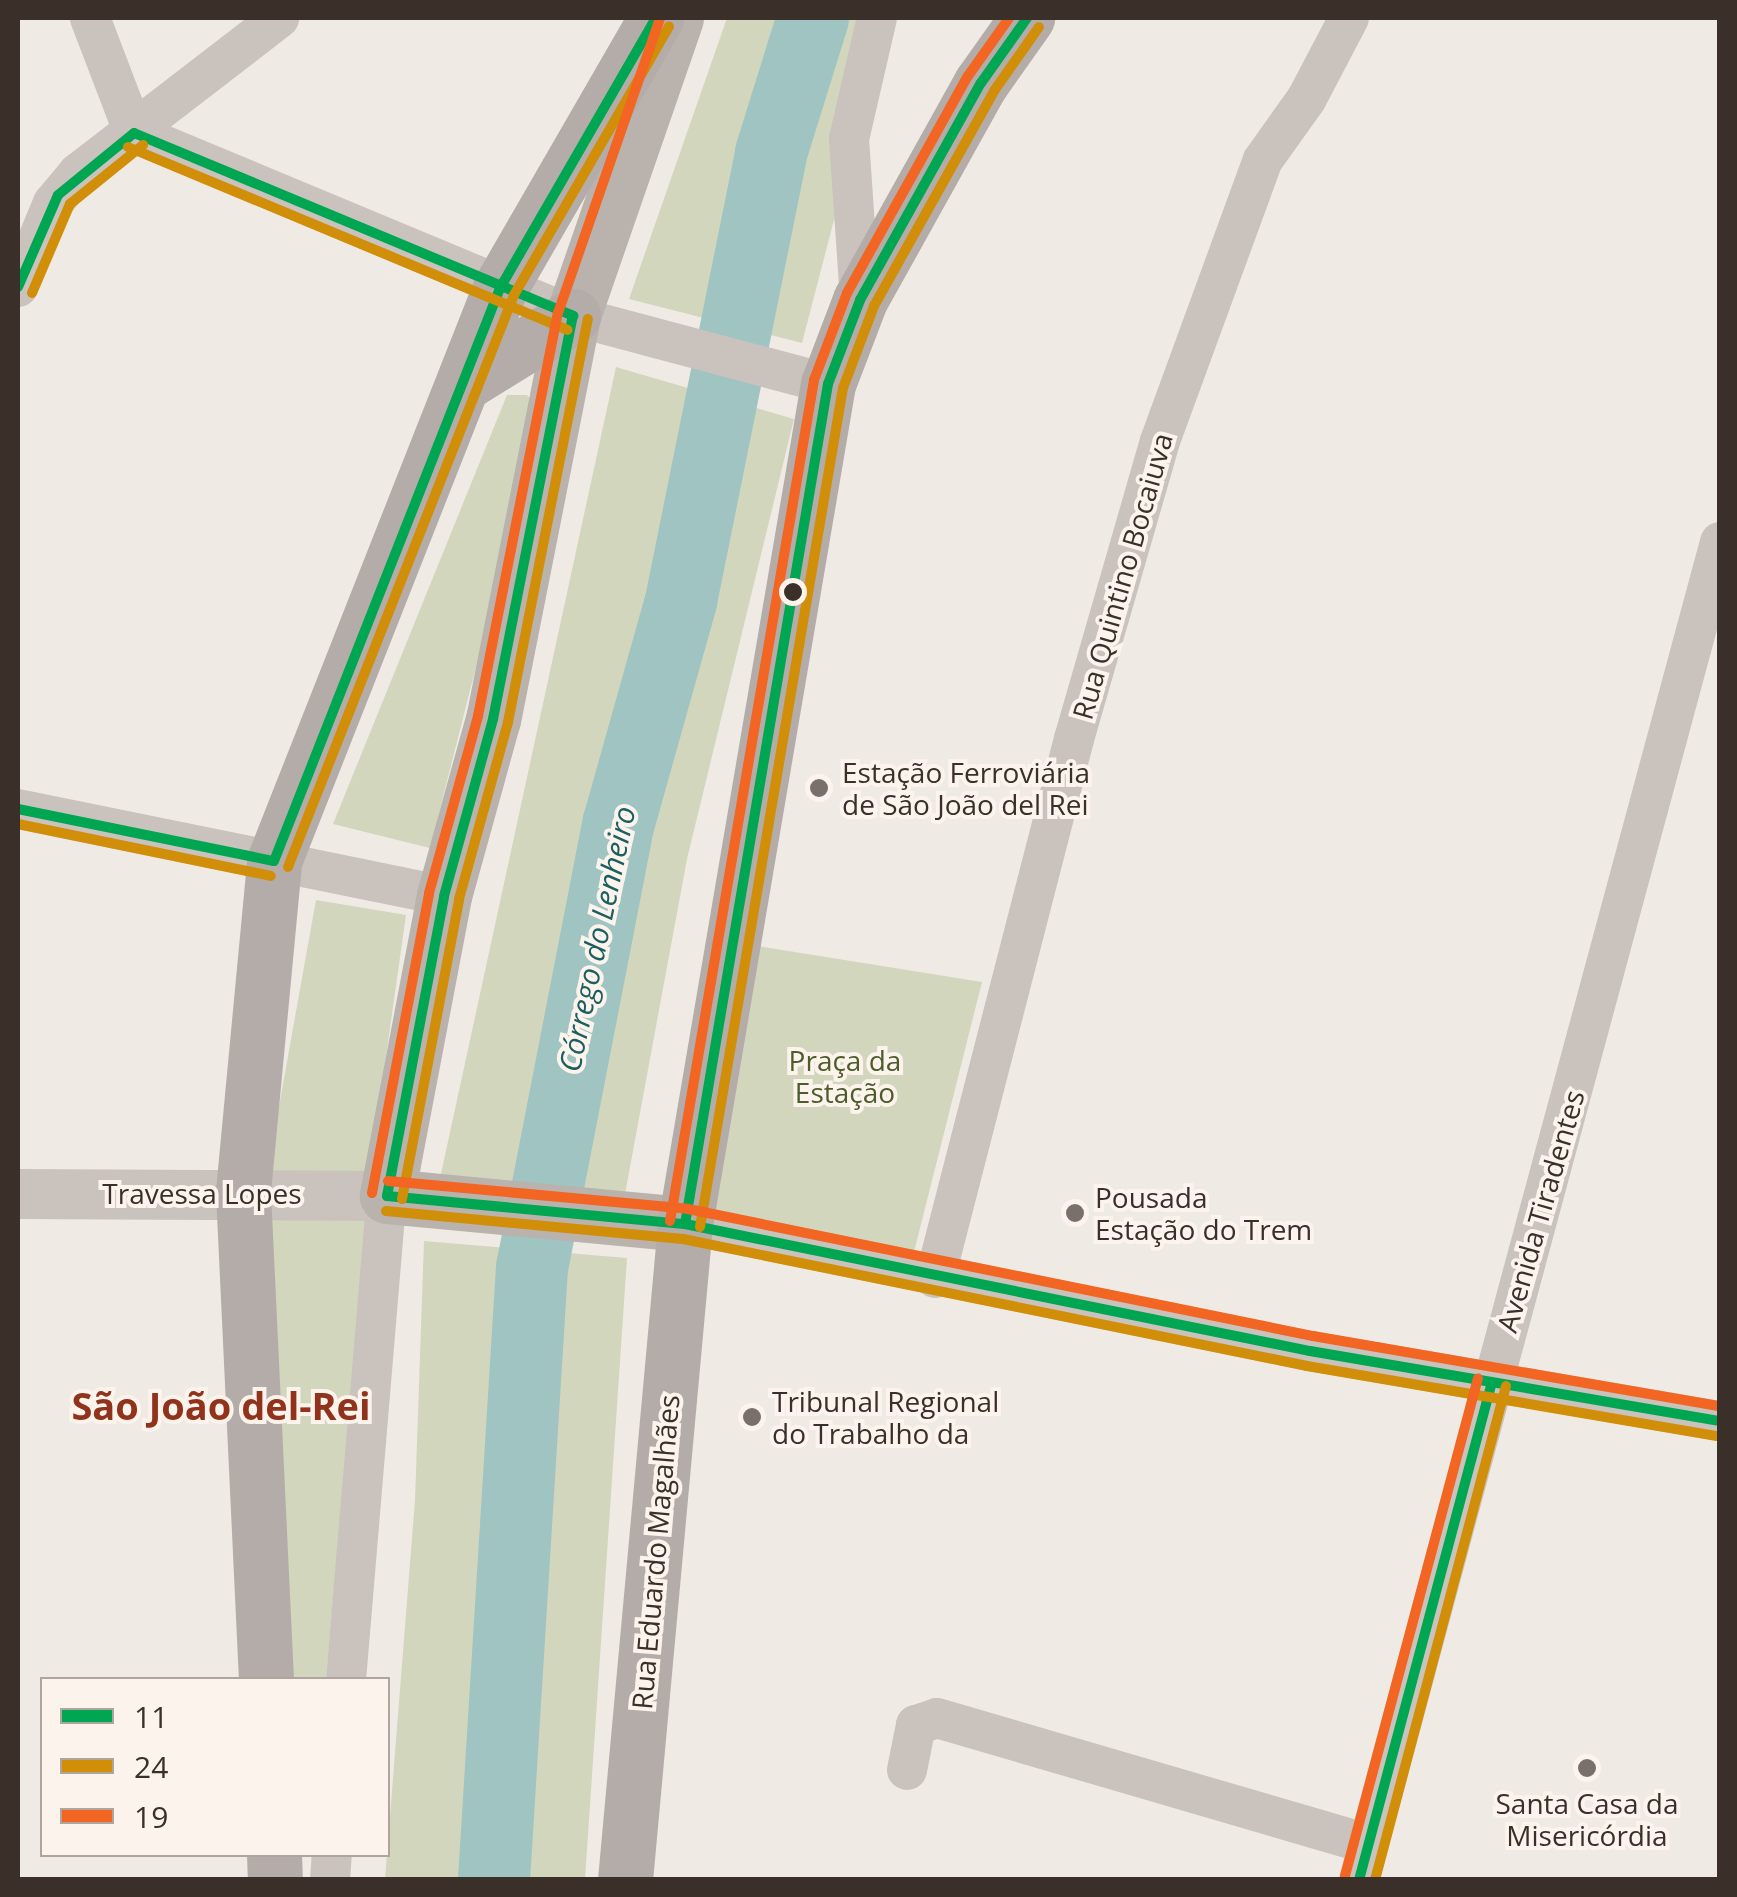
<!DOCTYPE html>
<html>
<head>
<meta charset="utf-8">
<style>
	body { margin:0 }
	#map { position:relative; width:1737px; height:1897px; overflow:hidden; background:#f0eae4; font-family:"Open Sans",sans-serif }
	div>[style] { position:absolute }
	.green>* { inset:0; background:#d2d6bd }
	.river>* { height:72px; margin:-36px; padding:0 36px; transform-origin:36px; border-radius:36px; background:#9fc4c2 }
	.minor>* { height:40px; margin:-20px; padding:0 20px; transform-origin:20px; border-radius:20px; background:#c9c2bd }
	.tertiary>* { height:50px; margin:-25px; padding:0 25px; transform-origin:25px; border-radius:25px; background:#c9c2bd }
	.secondary>* { height:55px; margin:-27.5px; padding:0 27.5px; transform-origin:27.5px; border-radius:27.5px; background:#bab2ad }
	.trunk>* { height:55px; margin:-27.5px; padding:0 27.5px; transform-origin:27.5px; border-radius:27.5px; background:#b4aca8 }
	.bus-1>* { height:10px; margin:-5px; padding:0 5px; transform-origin:5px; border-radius:5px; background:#00a651 }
	.bus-2>* { height:10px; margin:-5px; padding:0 5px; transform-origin:5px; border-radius:5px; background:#d18e08 }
	.bus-3>* { height:10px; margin:-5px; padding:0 5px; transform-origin:5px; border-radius:5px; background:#f26522 }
	.dots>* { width:28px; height:28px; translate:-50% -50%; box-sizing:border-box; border:5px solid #fcf4ec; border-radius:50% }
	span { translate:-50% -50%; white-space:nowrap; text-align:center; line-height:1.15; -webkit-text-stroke:8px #fcf4ec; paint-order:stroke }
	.street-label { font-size:28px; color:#3b2f2a }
	.poi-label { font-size:28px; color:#3b2f2a }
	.left { translate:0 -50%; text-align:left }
	.park-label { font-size:28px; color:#4c5c2b }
	.water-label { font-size:30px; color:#1b5f61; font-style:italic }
	.district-label { font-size:38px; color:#91331c; font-weight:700 }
	.frame { position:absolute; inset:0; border:20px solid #3b2f2a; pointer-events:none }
	.legend { position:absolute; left:40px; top:1677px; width:350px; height:180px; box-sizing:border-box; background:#fcf4ec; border:2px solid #afa59e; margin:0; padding:12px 18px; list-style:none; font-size:30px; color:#3b2f2a }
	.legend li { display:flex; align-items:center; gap:20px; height:50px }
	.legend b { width:50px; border:2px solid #afa59e }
</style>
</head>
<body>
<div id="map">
	<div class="green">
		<div style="clip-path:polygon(727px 18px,867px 18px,841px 193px,802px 343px,629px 299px)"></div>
		<div style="clip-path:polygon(616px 367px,794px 419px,687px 859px,625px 1194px,439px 1183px)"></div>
		<div style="clip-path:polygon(507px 395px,527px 395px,541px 411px,430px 848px,333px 824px)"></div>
		<div style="clip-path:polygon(316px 900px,406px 915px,367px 1191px,264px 1190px)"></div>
		<div style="clip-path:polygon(758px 946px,982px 982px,913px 1256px,706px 1216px)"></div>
		<div style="clip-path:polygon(263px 1209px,368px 1211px,326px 1679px,285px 1679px)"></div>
		<div style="clip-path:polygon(424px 1241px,627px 1258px,585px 1879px,385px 1879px,415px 1500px)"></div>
	</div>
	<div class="river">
		<div style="left:494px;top:1880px;width:613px;rotate:-86.45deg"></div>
		<div style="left:532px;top:1268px;width:454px;rotate:-79deg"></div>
		<div style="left:619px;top:822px;width:230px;rotate:-74.3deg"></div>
		<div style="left:681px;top:601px;width:457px;rotate:-78.6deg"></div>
		<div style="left:771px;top:153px;width:141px;rotate:-72.7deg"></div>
	</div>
	<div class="minor">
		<div style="left:90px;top:18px;width:123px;rotate:69.1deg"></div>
		<div style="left:134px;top:133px;width:476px;rotate:22.6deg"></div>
		<div style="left:573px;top:316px;width:264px;rotate:14.9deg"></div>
		<div style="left:18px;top:287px;width:91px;rotate:-67.4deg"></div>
		<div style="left:53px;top:203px;width:39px;rotate:-50deg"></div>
		<div style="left:78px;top:173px;width:254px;rotate:-37.6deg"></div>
		<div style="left:860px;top:300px;width:161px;rotate:-93.9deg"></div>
		<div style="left:849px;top:139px;width:124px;rotate:-77deg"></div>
		<div style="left:18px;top:809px;width:435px;rotate:11.5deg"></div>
		<div style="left:685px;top:1224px;width:638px;rotate:11.49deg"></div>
		<div style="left:1310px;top:1351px;width:416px;rotate:9.7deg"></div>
		<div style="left:935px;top:1278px;width:557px;rotate:-75.54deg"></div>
		<div style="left:1074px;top:739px;width:310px;rotate:-73.9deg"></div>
		<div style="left:1160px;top:441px;width:299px;rotate:-69.9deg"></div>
		<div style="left:1263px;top:160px;width:76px;rotate:-54.6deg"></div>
		<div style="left:1307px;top:98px;width:90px;rotate:-62.3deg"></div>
		<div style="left:346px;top:1680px;width:486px;rotate:-85.2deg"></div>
		<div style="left:907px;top:1770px;width:46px;rotate:-78.7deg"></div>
		<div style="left:916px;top:1725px;width:22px;rotate:-18deg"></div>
		<div style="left:937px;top:1718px;width:449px;rotate:16.3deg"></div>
		<div style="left:330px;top:1880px;width:26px;rotate:-86deg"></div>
		<div style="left:1359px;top:1880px;width:1386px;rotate:-74.9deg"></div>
	</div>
	<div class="tertiary">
		<div style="left:18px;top:1194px;width:369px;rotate:0.3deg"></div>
	</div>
	<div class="secondary">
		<div style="left:676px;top:18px;width:315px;rotate:109.1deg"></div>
		<div style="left:573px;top:316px;width:411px;rotate:101.2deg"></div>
		<div style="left:493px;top:719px;width:184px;rotate:105.5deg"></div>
		<div style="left:444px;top:896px;width:305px;rotate:100.8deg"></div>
		<div style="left:387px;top:1196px;width:299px;rotate:5.4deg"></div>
	</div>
	<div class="trunk">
		<div style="left:466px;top:382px;width:126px;rotate:-31.7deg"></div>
		<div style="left:266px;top:1680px;width:490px;rotate:-92.7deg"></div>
		<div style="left:243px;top:1191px;width:331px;rotate:-84.6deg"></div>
		<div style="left:274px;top:861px;width:616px;rotate:-68.47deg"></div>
		<div style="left:500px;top:288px;width:312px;rotate:-60deg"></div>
		<div style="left:274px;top:1854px;width:26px;rotate:88deg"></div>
		<div style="left:625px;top:1880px;width:659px;rotate:-84.77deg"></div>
		<div style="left:685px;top:1224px;width:852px;rotate:-80.34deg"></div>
		<div style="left:828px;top:384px;width:90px;rotate:-69.1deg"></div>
		<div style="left:860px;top:300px;width:248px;rotate:-60.9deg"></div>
		<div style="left:981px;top:83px;width:80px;rotate:-54.7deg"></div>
	</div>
	<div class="bus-1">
		<div style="left:134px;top:133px;width:476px;rotate:22.6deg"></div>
		<div style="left:18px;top:287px;width:100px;rotate:-66.5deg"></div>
		<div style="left:58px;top:195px;width:98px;rotate:-39.2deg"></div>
		<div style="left:18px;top:809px;width:261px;rotate:11.5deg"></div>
		<div style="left:274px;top:861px;width:616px;rotate:-68.47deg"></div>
		<div style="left:500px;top:288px;width:312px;rotate:-60deg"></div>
		<div style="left:387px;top:1196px;width:299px;rotate:5.4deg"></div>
		<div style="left:685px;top:1224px;width:638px;rotate:11.49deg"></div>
		<div style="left:1310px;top:1351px;width:416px;rotate:9.7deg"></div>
		<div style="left:387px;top:1196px;width:305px;rotate:-79.2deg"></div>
		<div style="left:444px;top:896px;width:184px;rotate:-74.5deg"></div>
		<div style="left:493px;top:719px;width:411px;rotate:-78.8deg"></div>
		<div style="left:685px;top:1224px;width:852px;rotate:-80.34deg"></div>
		<div style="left:828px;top:384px;width:90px;rotate:-69.1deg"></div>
		<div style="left:860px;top:300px;width:248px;rotate:-60.9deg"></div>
		<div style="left:981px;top:83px;width:80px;rotate:-54.7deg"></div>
		<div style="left:1359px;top:1880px;width:515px;rotate:-75.05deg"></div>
	</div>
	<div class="bus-2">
		<div style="left:128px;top:147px;width:476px;rotate:22.6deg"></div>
		<div style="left:32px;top:293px;width:97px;rotate:-66.9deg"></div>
		<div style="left:70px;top:204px;width:94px;rotate:-38.9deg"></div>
		<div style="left:18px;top:824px;width:258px;rotate:11.6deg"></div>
		<div style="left:288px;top:867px;width:615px;rotate:-68.44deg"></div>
		<div style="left:514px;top:295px;width:310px;rotate:-60deg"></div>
		<div style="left:402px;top:1199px;width:305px;rotate:-79.2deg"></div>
		<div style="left:459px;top:899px;width:184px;rotate:-74.5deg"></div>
		<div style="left:508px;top:722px;width:411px;rotate:-78.8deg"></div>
		<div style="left:386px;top:1211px;width:298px;rotate:5.4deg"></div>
		<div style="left:683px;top:1239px;width:637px;rotate:11.5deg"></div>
		<div style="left:1307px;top:1366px;width:416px;rotate:9.7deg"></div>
		<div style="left:700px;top:1227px;width:851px;rotate:-80.33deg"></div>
		<div style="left:843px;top:388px;width:88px;rotate:-69.3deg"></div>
		<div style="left:874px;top:306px;width:246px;rotate:-60.8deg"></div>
		<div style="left:994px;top:91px;width:78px;rotate:-54.9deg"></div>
		<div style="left:1375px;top:1880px;width:511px;rotate:-75.15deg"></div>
	</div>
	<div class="bus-3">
		<div style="left:388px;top:1181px;width:301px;rotate:5.3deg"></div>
		<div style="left:688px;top:1209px;width:638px;rotate:11.49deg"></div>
		<div style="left:1313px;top:1336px;width:413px;rotate:9.8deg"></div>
		<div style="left:372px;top:1193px;width:305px;rotate:-79.2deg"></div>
		<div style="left:429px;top:893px;width:184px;rotate:-74.5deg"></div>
		<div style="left:478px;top:716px;width:411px;rotate:-78.8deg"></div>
		<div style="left:558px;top:313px;width:312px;rotate:-70.9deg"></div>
		<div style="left:670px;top:1221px;width:853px;rotate:-80.28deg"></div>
		<div style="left:814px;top:380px;width:93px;rotate:-69.2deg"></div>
		<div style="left:847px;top:293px;width:248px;rotate:-60.9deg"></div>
		<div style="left:968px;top:76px;width:71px;rotate:-54.7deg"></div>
		<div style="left:1345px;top:1876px;width:515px;rotate:-75.05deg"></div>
	</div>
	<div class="dots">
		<div style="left:793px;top:592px;background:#3b2f2a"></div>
		<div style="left:819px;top:788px;background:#7a706b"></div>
		<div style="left:1075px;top:1213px;background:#7a706b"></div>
		<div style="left:752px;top:1417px;background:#7a706b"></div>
		<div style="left:1587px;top:1768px;background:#7a706b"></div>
	</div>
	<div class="street-label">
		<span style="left:1122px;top:576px;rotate:-74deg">Rua Quintino Bocaiuva</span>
		<span style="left:202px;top:1193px">Travessa Lopes</span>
		<span style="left:1540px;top:1211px;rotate:-74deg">Avenida Tiradentes</span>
		<span style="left:655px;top:1552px;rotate:-85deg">Rua Eduardo Magalhães</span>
	</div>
	<div class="poi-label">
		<span class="left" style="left:842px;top:788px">Estação Ferroviária<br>de São João del Rei</span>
		<span class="left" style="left:1095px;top:1213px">Pousada<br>Estação do Trem</span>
		<span class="left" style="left:772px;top:1417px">Tribunal Regional<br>do Trabalho da</span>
		<span style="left:1587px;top:1819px">Santa Casa da<br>Misericórdia</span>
	</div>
	<div class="park-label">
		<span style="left:845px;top:1076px">Praça da<br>Estação</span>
	</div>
	<div class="water-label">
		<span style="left:597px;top:939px;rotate:-78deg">Córrego do Lenheiro</span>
	</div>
	<div class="district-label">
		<span style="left:221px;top:1406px">São João del-Rei</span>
	</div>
	<div class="frame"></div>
	<ul class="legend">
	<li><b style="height:12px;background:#00a651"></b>11</li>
	<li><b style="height:12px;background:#d18e08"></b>24</li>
	<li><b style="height:12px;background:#f26522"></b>19</li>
	</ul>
</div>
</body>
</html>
